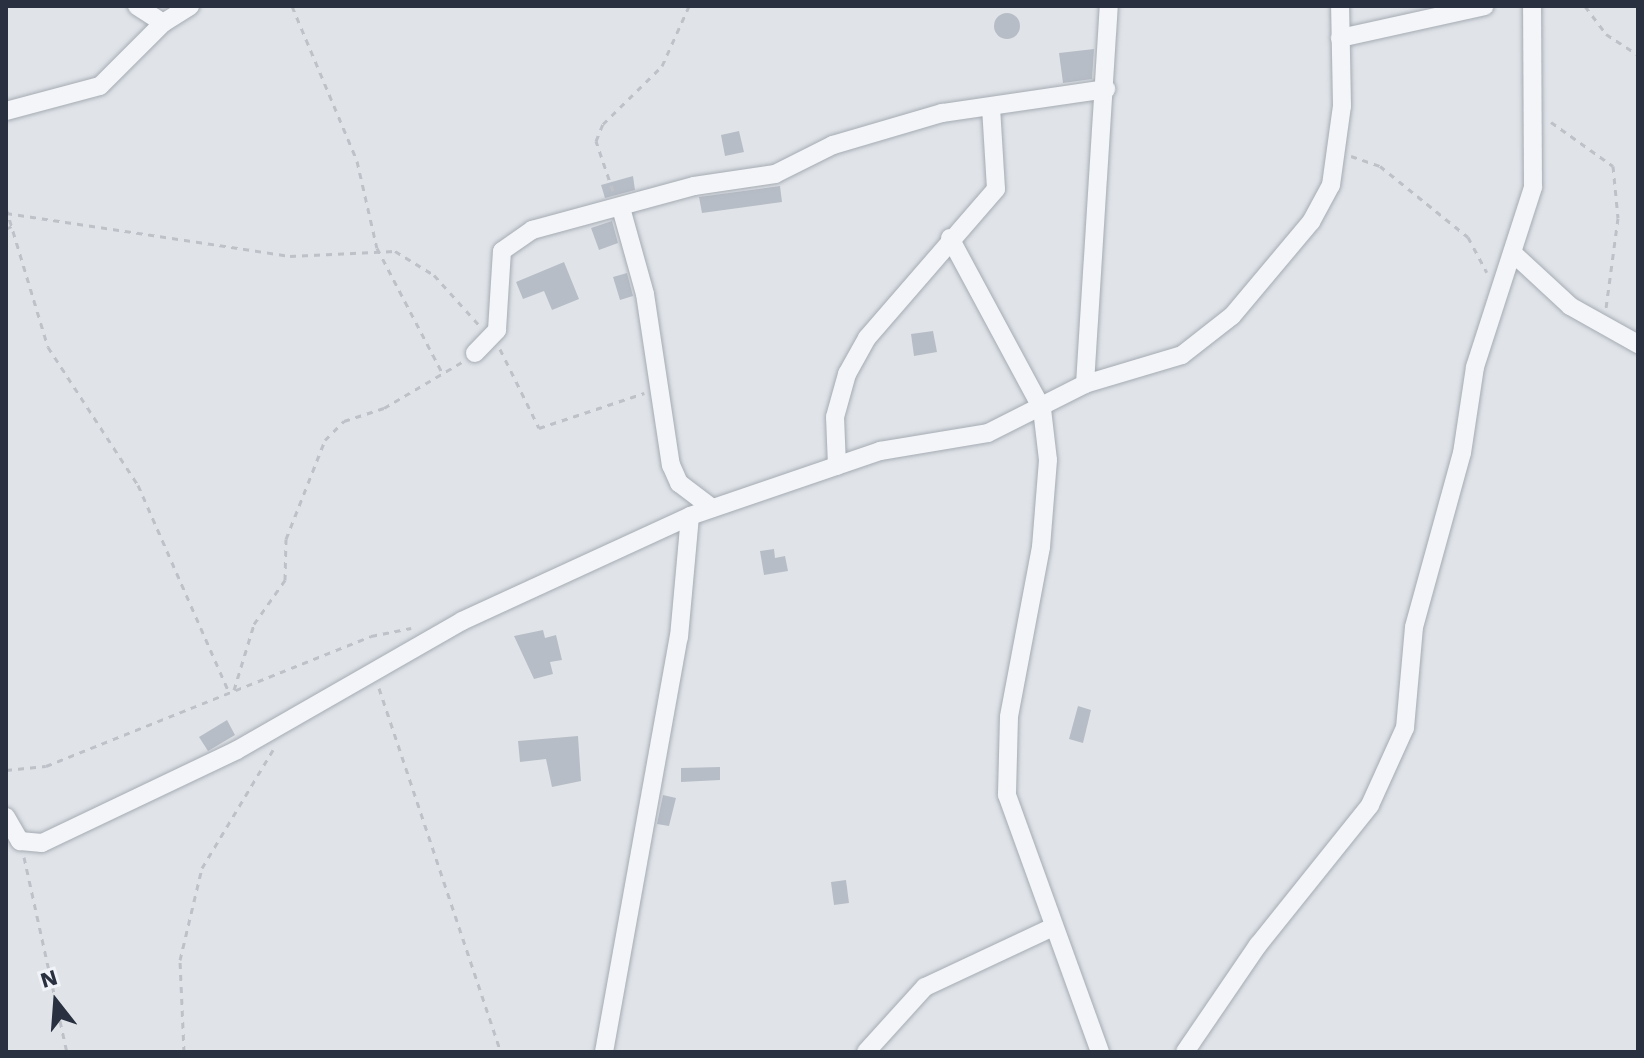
<!DOCTYPE html>
<html>
<head>
<meta charset="utf-8">
<style>
	body { margin:0 }
	#map { position:relative; width:1644px; height:1058px; overflow:hidden; background:#e0e4e9; font-family:"Work Sans",sans-serif }
	div>[style] { position:absolute }
	.building>* { inset:0; background:#b7bdc6 }
	.round { border-radius:50% }
	.path>* { height:3px; margin-top:-1.5px; transform-origin:0; background:repeating-linear-gradient(90deg,#bec2c8 0 6px,transparent 0 12px) }
	.roads { filter:drop-shadow(0 0 2px #a5abb3) drop-shadow(0 0 2px #a5abb3) }
	.minor>* { height:18px; margin:-9px; padding:0 9px; transform-origin:9px; border-radius:9px; background:#f3f5f8 }
	span { translate:-50% -50%; white-space:nowrap; text-align:center; line-height:1.15; -webkit-text-stroke:7px #f0f3f7; paint-order:stroke }
	.frame { position:absolute; inset:0; border:8px solid #293141; pointer-events:none }
	.north { position:absolute; left:16px; top:962px; width:80px; height:80px; -webkit-text-stroke:6px #f0f3f7; paint-order:stroke; rotate:343deg; font-size:22px; font-weight:700; line-height:32px; text-align:center; color:#293141 }
	.north::after { content:''; display:block; margin:auto; width:28px; height:36px; background:#293141; clip-path:polygon(50% 0,100% 100%,50% 72%,0 100%) }
</style>
</head>
<body>
<div id="map">
	<div class="building">
		<div class="round" style="left:994px;top:13px;width:26px;height:26px"></div>
		<div style="clip-path:polygon(1094px 49px,1092px 79px,1063px 83px,1059px 53px)"></div>
		<div style="clip-path:polygon(739px 131px,744px 152px,725px 156px,721px 135px)"></div>
		<div style="clip-path:polygon(633px 176px,635px 190px,605px 198px,601px 185px)"></div>
		<div style="clip-path:polygon(780px 186px,782px 202px,702px 213px,699px 197px)"></div>
		<div style="clip-path:polygon(612px 221px,618px 243px,599px 250px,591px 228px)"></div>
		<div style="clip-path:polygon(564px 262px,579px 299px,552px 310px,544px 291px,523px 299px,516px 282px)"></div>
		<div style="clip-path:polygon(627px 273px,633px 296px,620px 300px,613px 277px)"></div>
		<div style="clip-path:polygon(933px 331px,937px 352px,914px 356px,911px 334px)"></div>
		<div style="clip-path:polygon(774px 549px,775px 558px,785px 556px,788px 571px,764px 575px,760px 551px)"></div>
		<div style="clip-path:polygon(543px 630px,545px 638px,556px 635px,562px 660px,550px 662px,553px 674px,534px 679px,514px 636px)"></div>
		<div style="clip-path:polygon(1078px 706px,1091px 710px,1083px 743px,1069px 739px)"></div>
		<div style="clip-path:polygon(227px 720px,235px 735px,208px 751px,199px 737px)"></div>
		<div style="clip-path:polygon(578px 736px,581px 781px,552px 787px,546px 759px,520px 762px,518px 741px)"></div>
		<div style="clip-path:polygon(720px 767px,720px 780px,681px 782px,681px 768px)"></div>
		<div style="clip-path:polygon(663px 795px,676px 798px,669px 826px,657px 824px)"></div>
		<div style="clip-path:polygon(846px 880px,849px 903px,834px 905px,831px 882px)"></div>
	</div>
	<div class="path">
		<div style="left:292px;top:6px;width:168px;rotate:67.2deg"></div>
		<div style="left:357px;top:161px;width:89px;rotate:77.1deg"></div>
		<div style="left:377px;top:248px;width:142px;rotate:62.4deg"></div>
		<div style="left:1585px;top:6px;width:35px;rotate:53deg"></div>
		<div style="left:1606px;top:34px;width:38px;rotate:33deg"></div>
		<div style="left:1551px;top:122px;width:76px;rotate:35.4deg"></div>
		<div style="left:1613px;top:166px;width:52px;rotate:84.5deg"></div>
		<div style="left:1618px;top:218px;width:91px;rotate:97.6deg"></div>
		<div style="left:1351px;top:156px;width:31px;rotate:19deg"></div>
		<div style="left:1380px;top:166px;width:113px;rotate:38.9deg"></div>
		<div style="left:1468px;top:237px;width:40px;rotate:62deg"></div>
		<div style="left:613px;top:191px;width:53px;rotate:-108.8deg"></div>
		<div style="left:596px;top:141px;width:18px;rotate:-68deg"></div>
		<div style="left:603px;top:124px;width:83px;rotate:-44.5deg"></div>
		<div style="left:662px;top:66px;width:66px;rotate:-65.8deg"></div>
		<div style="left:6px;top:208px;width:145px;rotate:73.2deg"></div>
		<div style="left:48px;top:347px;width:165px;rotate:56.9deg"></div>
		<div style="left:138px;top:485px;width:226px;rotate:66.3deg"></div>
		<div style="left:6px;top:213px;width:287px;rotate:8.6deg"></div>
		<div style="left:290px;top:256px;width:105px;rotate:-2.7deg"></div>
		<div style="left:395px;top:251px;width:46px;rotate:31.6deg"></div>
		<div style="left:434px;top:275px;width:69px;rotate:48deg"></div>
		<div style="left:6px;top:229px;width:11px;rotate:-27deg"></div>
		<div style="left:500px;top:349px;width:88px;rotate:63.7deg"></div>
		<div style="left:539px;top:428px;width:111px;rotate:-18.4deg"></div>
		<div style="left:379px;top:688px;width:384px;rotate:71.5deg"></div>
		<div style="left:234px;top:690px;width:69px;rotate:-73.1deg"></div>
		<div style="left:254px;top:624px;width:54px;rotate:-54.8deg"></div>
		<div style="left:285px;top:580px;width:41px;rotate:-88.6deg"></div>
		<div style="left:286px;top:539px;width:106px;rotate:-68.5deg"></div>
		<div style="left:325px;top:440px;width:27px;rotate:-45deg"></div>
		<div style="left:344px;top:421px;width:42px;rotate:-18deg"></div>
		<div style="left:384px;top:408px;width:91px;rotate:-30.5deg"></div>
		<div style="left:6px;top:770px;width:40px;rotate:-5.7deg"></div>
		<div style="left:46px;top:766px;width:350px;rotate:-21.8deg"></div>
		<div style="left:371px;top:636px;width:41px;rotate:-11.3deg"></div>
		<div style="left:24px;top:857px;width:200px;rotate:77.6deg"></div>
		<div style="left:184px;top:1052px;width:92px;rotate:-92.5deg"></div>
		<div style="left:180px;top:960px;width:95px;rotate:-76.6deg"></div>
		<div style="left:202px;top:868px;width:138px;rotate:-59deg"></div>
	</div>
	<div class="roads">
		<div class="minor">
			<div style="left:137px;top:6px;width:31px;rotate:33deg"></div>
			<div style="left:1340px;top:38px;width:148px;rotate:-12.4deg"></div>
			<div style="left:6px;top:111px;width:97px;rotate:-14.9deg"></div>
			<div style="left:100px;top:86px;width:89px;rotate:-45deg"></div>
			<div style="left:163px;top:23px;width:32px;rotate:-32deg"></div>
			<div style="left:621px;top:208px;width:89px;rotate:74.4deg"></div>
			<div style="left:645px;top:294px;width:173px;rotate:81.4deg"></div>
			<div style="left:671px;top:465px;width:20px;rotate:66deg"></div>
			<div style="left:679px;top:483px;width:41px;rotate:37.1deg"></div>
			<div style="left:950px;top:238px;width:194px;rotate:61.7deg"></div>
			<div style="left:1042px;top:409px;width:51px;rotate:83.3deg"></div>
			<div style="left:1048px;top:460px;width:87px;rotate:94.6deg"></div>
			<div style="left:1041px;top:547px;width:173px;rotate:100.7deg"></div>
			<div style="left:1009px;top:717px;width:78px;rotate:91.5deg"></div>
			<div style="left:1007px;top:795px;width:273px;rotate:70.1deg"></div>
			<div style="left:1515px;top:255px;width:75px;rotate:42.8deg"></div>
			<div style="left:1570px;top:306px;width:78px;rotate:29.2deg"></div>
			<div style="left:475px;top:353px;width:32px;rotate:-46deg"></div>
			<div style="left:497px;top:330px;width:79px;rotate:-86.4deg"></div>
			<div style="left:502px;top:251px;width:37px;rotate:-35deg"></div>
			<div style="left:532px;top:230px;width:168px;rotate:-15.2deg"></div>
			<div style="left:694px;top:186px;width:82px;rotate:-8.4deg"></div>
			<div style="left:775px;top:174px;width:65px;rotate:-26.6deg"></div>
			<div style="left:833px;top:145px;width:114px;rotate:-16.4deg"></div>
			<div style="left:942px;top:113px;width:166px;rotate:-8.3deg"></div>
			<div style="left:1085px;top:384px;width:379px;rotate:-86.4deg"></div>
			<div style="left:837px;top:466px;width:49px;rotate:-92.3deg"></div>
			<div style="left:835px;top:417px;width:45px;rotate:-74.4deg"></div>
			<div style="left:847px;top:374px;width:41px;rotate:-60.9deg"></div>
			<div style="left:867px;top:338px;width:197px;rotate:-49.1deg"></div>
			<div style="left:996px;top:189px;width:82px;rotate:-93.5deg"></div>
			<div style="left:6px;top:817px;width:28px;rotate:60deg"></div>
			<div style="left:20px;top:841px;width:22px;rotate:5deg"></div>
			<div style="left:42px;top:843px;width:216px;rotate:-25.5deg"></div>
			<div style="left:237px;top:750px;width:259px;rotate:-29.8deg"></div>
			<div style="left:462px;top:621px;width:251px;rotate:-24.7deg"></div>
			<div style="left:690px;top:516px;width:201px;rotate:-18.9deg"></div>
			<div style="left:880px;top:451px;width:109px;rotate:-9.5deg"></div>
			<div style="left:988px;top:433px;width:109px;rotate:-26.8deg"></div>
			<div style="left:1085px;top:384px;width:101px;rotate:-16.6deg"></div>
			<div style="left:1182px;top:355px;width:63px;rotate:-38deg"></div>
			<div style="left:1232px;top:316px;width:123px;rotate:-50deg"></div>
			<div style="left:1311px;top:222px;width:42px;rotate:-61.6deg"></div>
			<div style="left:1331px;top:185px;width:80px;rotate:-82.1deg"></div>
			<div style="left:1342px;top:106px;width:100px;rotate:-91.1deg"></div>
			<div style="left:604px;top:1052px;width:422px;rotate:-79.8deg"></div>
			<div style="left:679px;top:637px;width:121px;rotate:-84.8deg"></div>
			<div style="left:866px;top:1052px;width:88px;rotate:-47.8deg"></div>
			<div style="left:925px;top:987px;width:141px;rotate:-25.1deg"></div>
			<div style="left:1185px;top:1052px;width:130px;rotate:-55.7deg"></div>
			<div style="left:1258px;top:945px;width:179px;rotate:-51.3deg"></div>
			<div style="left:1370px;top:805px;width:85px;rotate:-65.6deg"></div>
			<div style="left:1405px;top:728px;width:101px;rotate:-84.9deg"></div>
			<div style="left:1414px;top:627px;width:180px;rotate:-74.6deg"></div>
			<div style="left:1462px;top:453px;width:87px;rotate:-81.4deg"></div>
			<div style="left:1475px;top:367px;width:189px;rotate:-72.1deg"></div>
			<div style="left:1533px;top:187px;width:181px;rotate:-90.3deg"></div>
		</div>
	</div>
	<div class="frame"></div>
	<div class="north">N</div>
</div>
</body>
</html>
